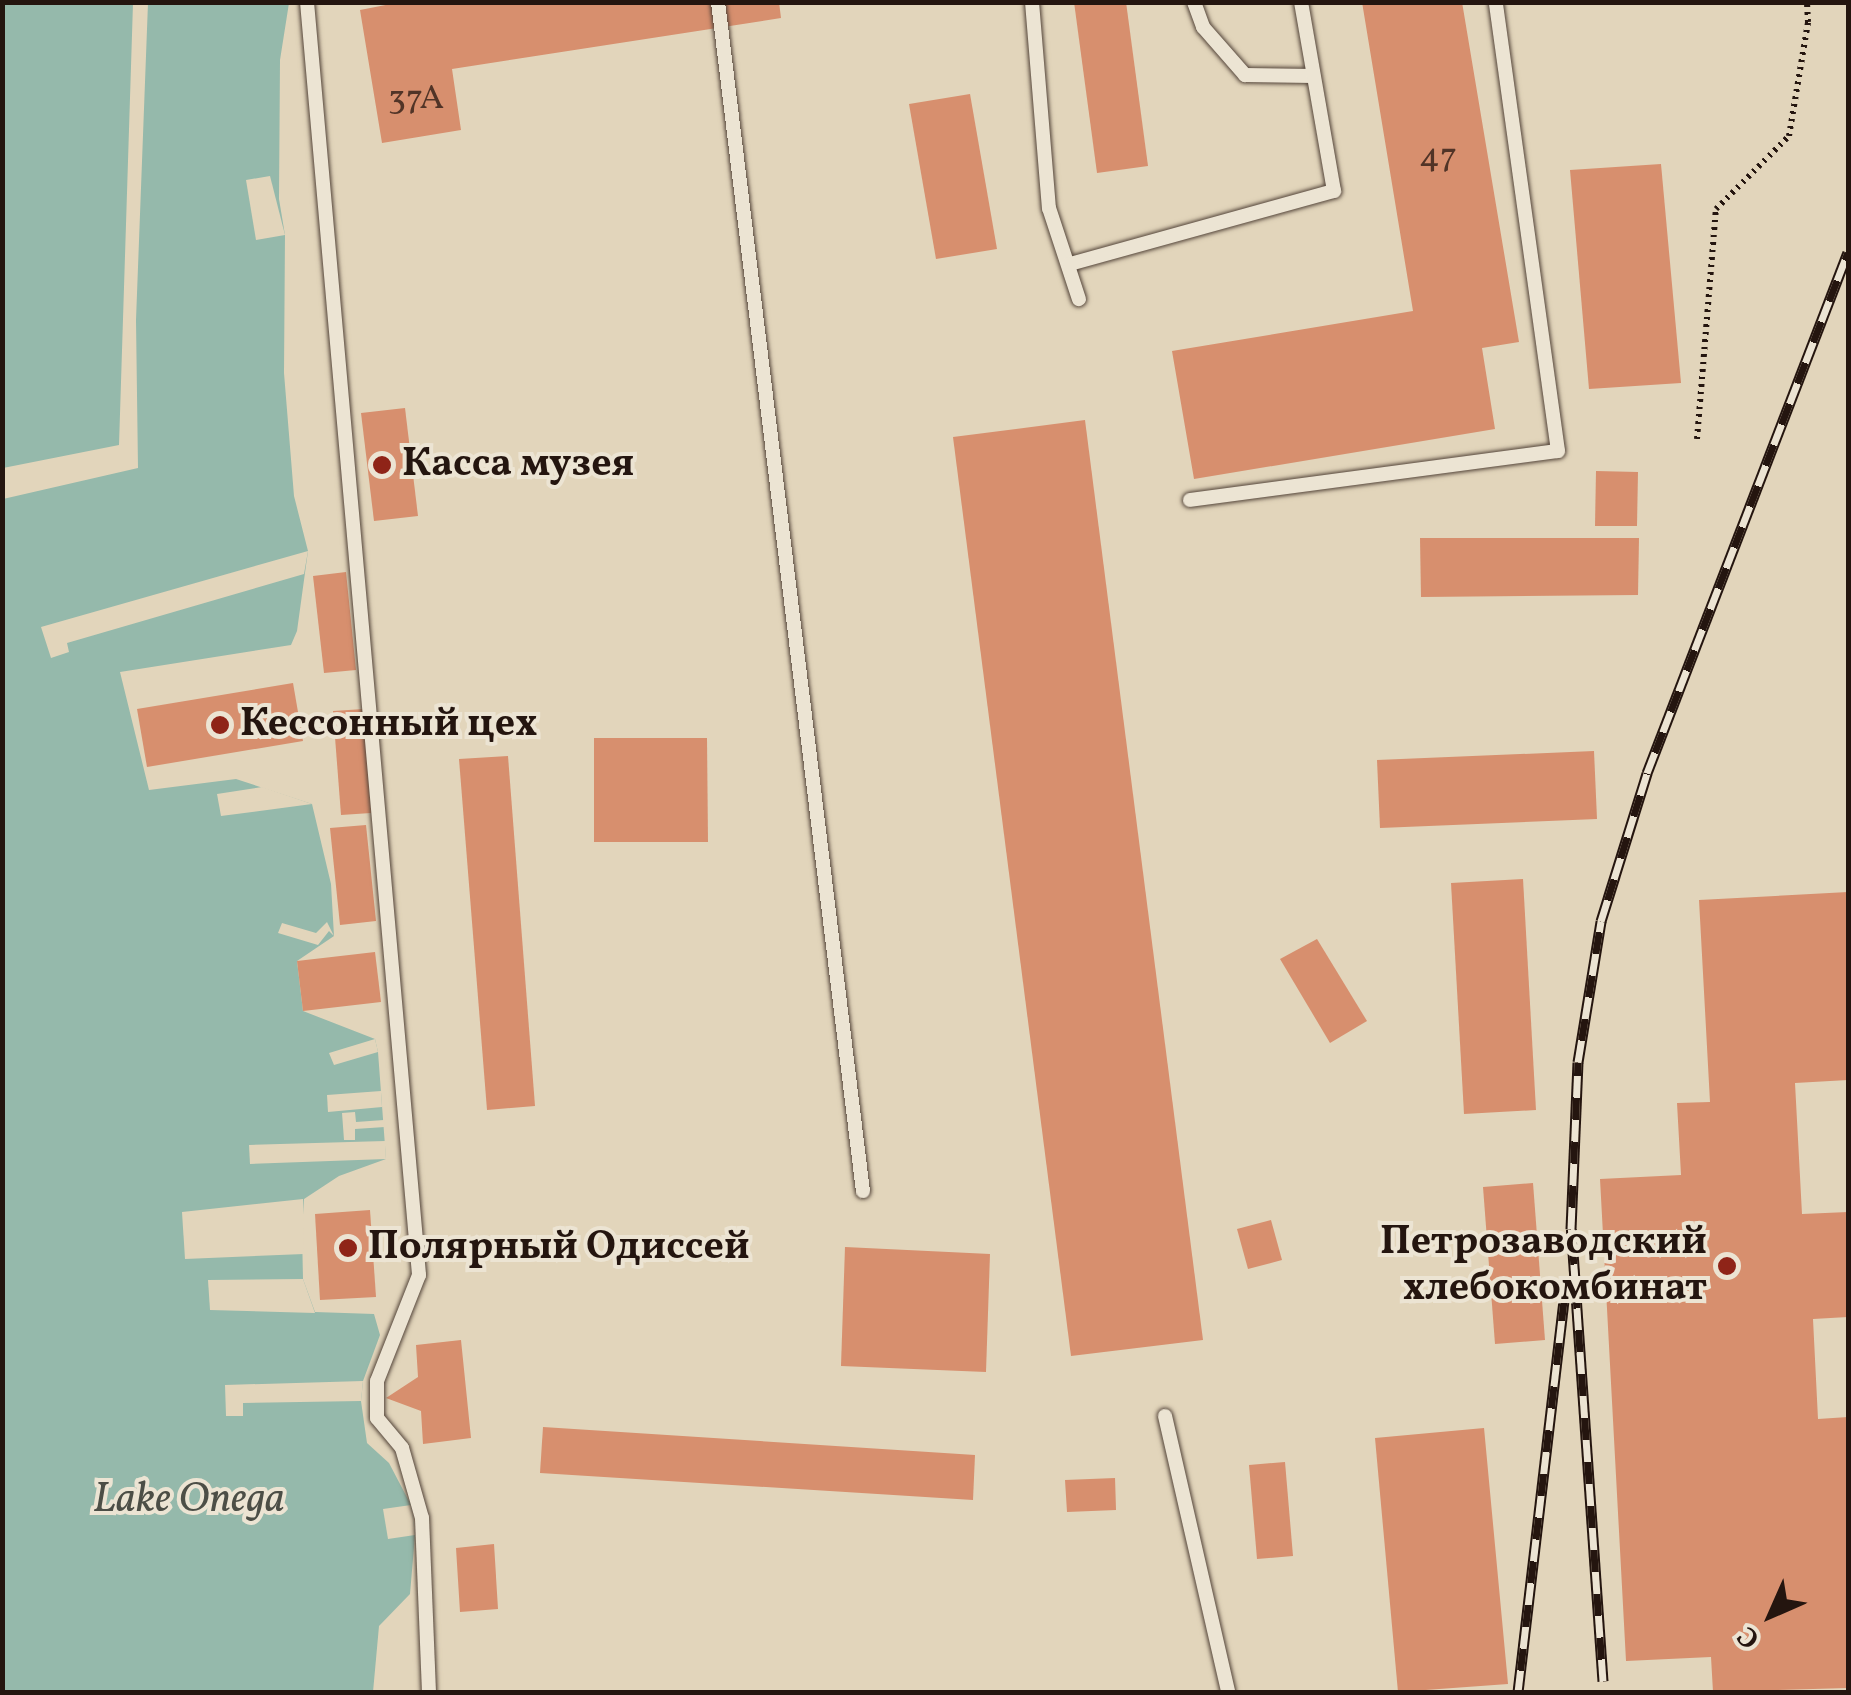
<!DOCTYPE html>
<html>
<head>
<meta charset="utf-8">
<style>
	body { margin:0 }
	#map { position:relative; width:1851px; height:1695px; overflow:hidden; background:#e2d5bb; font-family:Vollkorn,serif }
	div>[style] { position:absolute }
	.water>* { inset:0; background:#95b9ab }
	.pier>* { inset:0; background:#e2d5bb }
	.building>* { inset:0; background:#d78f6e }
	.path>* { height:6px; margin-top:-3px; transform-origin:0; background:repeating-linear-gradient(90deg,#24150f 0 2.5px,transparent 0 7.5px) }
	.roads { filter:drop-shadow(0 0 2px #54453a) drop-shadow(0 0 2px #54453a) }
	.lane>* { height:14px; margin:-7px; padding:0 7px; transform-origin:7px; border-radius:7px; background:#ece4d3 }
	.rail>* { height:11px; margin-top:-5.5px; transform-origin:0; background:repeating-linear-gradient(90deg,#ece4d3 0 22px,#24150f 0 44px); box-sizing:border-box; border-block:2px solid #24150f }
	.dots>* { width:28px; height:28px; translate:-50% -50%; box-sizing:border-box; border:5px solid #ece4d3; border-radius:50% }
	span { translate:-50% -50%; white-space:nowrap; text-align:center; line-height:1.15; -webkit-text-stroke:8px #ece4d3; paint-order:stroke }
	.number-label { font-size:35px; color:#513427 }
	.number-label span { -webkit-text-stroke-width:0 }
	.poi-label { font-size:40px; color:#24150f; font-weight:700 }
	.left { translate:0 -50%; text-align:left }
	.right { translate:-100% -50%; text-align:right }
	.water-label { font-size:42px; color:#4c4e46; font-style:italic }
	.frame { position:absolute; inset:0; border:5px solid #24150f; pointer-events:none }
	.north { position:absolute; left:1721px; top:1565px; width:100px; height:100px; -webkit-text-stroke:8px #ece4d3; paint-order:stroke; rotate:225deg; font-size:28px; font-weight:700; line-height:40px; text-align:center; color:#24150f }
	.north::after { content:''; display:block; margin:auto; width:35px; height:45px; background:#24150f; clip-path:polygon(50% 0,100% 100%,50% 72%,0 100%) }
</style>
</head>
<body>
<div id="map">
	<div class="water">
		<div style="clip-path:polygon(3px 3px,289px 3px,280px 60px,279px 199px,285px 235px,284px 373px,294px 496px,308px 551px,297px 631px,291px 645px,120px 672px,149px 790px,236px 779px,312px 804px,331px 884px,334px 936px,297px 961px,303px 1011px,375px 1039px,378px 1052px,386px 1159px,339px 1176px,304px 1199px,302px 1231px,303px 1279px,315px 1312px,374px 1314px,380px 1335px,363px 1381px,361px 1401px,367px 1443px,389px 1463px,411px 1505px,415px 1535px,410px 1594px,379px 1626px,373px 1692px,3px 1692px)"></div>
	</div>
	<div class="pier">
		<div style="clip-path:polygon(133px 3px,148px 3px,136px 320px,138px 468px,3px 499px,3px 468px,119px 445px)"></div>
		<div style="clip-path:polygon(270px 176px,285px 235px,256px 240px,246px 180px)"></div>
		<div style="clip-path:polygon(308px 551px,304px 574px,67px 643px,69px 652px,51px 658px,41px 627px)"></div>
		<div style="clip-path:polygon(262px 787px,312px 804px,221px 816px,217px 794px)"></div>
		<div style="clip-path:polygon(327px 922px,334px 936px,329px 931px,318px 945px,278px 933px,282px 923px,316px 933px)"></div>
		<div style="clip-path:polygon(375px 1039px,378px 1052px,334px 1065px,329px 1053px)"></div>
		<div style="clip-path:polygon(381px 1091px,382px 1107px,328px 1112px,327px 1095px)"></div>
		<div style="clip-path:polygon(355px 1112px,356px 1122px,384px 1120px,385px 1127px,355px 1129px,355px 1140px,344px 1140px,342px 1113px)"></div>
		<div style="clip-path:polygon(385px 1141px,386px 1159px,250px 1164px,249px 1145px)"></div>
		<div style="clip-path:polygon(303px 1199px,304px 1254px,185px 1259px,182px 1212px)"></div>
		<div style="clip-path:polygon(303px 1279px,315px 1313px,210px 1310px,208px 1280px)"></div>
		<div style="clip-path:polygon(363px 1381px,361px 1401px,243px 1403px,243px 1416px,226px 1416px,225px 1385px)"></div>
		<div style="clip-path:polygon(411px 1505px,415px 1535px,388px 1539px,383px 1509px)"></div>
	</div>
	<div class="building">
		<div style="clip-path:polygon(401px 2px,779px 2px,781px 18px,452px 69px,461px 130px,382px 143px,360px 10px)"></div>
		<div style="clip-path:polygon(1074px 2px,1126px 2px,1148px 166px,1097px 173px)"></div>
		<div style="clip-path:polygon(1362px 2px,1462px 2px,1519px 342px,1482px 348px,1495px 429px,1194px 479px,1172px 351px,1413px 311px)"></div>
		<div style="clip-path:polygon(970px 94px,997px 249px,936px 259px,909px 104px)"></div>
		<div style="clip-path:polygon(1661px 164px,1681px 383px,1589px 389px,1570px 170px)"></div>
		<div style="clip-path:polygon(405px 408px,418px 516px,374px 521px,361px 413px)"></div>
		<div style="clip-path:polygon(1085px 420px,1203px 1340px,1071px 1356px,953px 437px)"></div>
		<div style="clip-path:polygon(1596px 471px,1638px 472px,1637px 526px,1595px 526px)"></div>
		<div style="clip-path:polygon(1420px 538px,1639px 538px,1638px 595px,1421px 597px)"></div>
		<div style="clip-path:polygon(346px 572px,356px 670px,324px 673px,313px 576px)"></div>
		<div style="clip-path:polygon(293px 683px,303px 741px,147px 767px,137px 709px)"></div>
		<div style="clip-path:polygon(364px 709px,371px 813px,341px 815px,333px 711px)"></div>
		<div style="clip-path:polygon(594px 738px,707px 738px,708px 842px,594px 842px)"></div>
		<div style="clip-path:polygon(1594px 751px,1597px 819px,1380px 828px,1377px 760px)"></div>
		<div style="clip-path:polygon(508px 756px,535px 1106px,487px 1110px,459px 759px)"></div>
		<div style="clip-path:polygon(366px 825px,376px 921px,340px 925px,330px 828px)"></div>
		<div style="clip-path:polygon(1523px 879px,1536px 1110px,1464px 1114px,1451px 883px)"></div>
		<div style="clip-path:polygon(1848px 892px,1848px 1080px,1795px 1083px,1802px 1214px,1848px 1212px,1848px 1317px,1813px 1319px,1818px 1419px,1848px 1417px,1848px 1688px,1713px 1692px,1711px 1657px,1626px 1661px,1600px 1179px,1681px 1175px,1677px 1103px,1710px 1102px,1699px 900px)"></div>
		<div style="clip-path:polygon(1317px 939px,1367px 1021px,1330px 1043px,1280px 959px)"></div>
		<div style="clip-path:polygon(375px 952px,381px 1002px,303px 1011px,297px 961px)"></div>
		<div style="clip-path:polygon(1533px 1183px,1545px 1340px,1495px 1344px,1483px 1187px)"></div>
		<div style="clip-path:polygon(370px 1210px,376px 1297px,320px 1300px,315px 1214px)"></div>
		<div style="clip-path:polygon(1271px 1220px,1282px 1260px,1248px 1269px,1237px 1229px)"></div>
		<div style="clip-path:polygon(845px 1247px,990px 1254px,986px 1372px,841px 1366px)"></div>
		<div style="clip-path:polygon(461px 1340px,471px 1438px,423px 1444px,421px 1411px,386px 1398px,418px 1377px,416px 1345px)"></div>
		<div style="clip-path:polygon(543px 1427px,975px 1455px,973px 1500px,540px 1473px)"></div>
		<div style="clip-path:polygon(1484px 1428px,1508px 1684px,1398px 1692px,1375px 1438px)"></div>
		<div style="clip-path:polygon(1285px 1462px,1293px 1556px,1257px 1559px,1249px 1465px)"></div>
		<div style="clip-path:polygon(1115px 1478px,1116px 1510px,1067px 1512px,1065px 1480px)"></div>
		<div style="clip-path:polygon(494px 1544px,498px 1609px,460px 1612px,456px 1548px)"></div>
	</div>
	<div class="path">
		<div style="left:1697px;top:439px;width:231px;rotate:-85.3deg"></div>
		<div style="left:1716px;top:209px;width:103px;rotate:-45deg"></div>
		<div style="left:1789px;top:136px;width:116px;rotate:-80.5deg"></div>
		<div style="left:1808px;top:22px;width:20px;rotate:-93deg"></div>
	</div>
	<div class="roads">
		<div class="lane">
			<div style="left:307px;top:2px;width:1278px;rotate:84.97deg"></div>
			<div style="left:419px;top:1275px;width:114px;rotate:111.6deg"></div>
			<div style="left:377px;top:1381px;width:37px;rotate:90deg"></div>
			<div style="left:377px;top:1418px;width:39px;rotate:50deg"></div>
			<div style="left:402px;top:1448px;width:73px;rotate:74.1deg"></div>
			<div style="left:422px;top:1518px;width:174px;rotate:87.7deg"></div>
			<div style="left:718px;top:2px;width:1198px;rotate:83.05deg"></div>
			<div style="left:1032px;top:2px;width:207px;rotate:85.3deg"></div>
			<div style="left:1049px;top:208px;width:96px;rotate:71.8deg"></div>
			<div style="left:1194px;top:2px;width:27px;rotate:70deg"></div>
			<div style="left:1203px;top:27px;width:64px;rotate:48.8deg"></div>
			<div style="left:1245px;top:75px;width:68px;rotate:0.8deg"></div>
			<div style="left:1070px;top:264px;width:274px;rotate:-15.5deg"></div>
			<div style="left:1334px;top:191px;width:192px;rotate:-99.9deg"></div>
			<div style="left:1190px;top:500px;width:371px;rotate:-7.6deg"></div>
			<div style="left:1558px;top:451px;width:453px;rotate:-97.9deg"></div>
			<div style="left:1165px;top:1416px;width:283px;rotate:77.1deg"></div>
		</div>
	</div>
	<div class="rail">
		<div style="left:1603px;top:1681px;width:453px;rotate:-94deg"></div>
		<div style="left:1571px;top:1229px;width:167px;rotate:-87.6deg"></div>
		<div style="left:1578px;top:1062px;width:143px;rotate:-80.7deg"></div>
		<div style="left:1601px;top:921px;width:155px;rotate:-72.7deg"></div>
		<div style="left:1647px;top:773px;width:558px;rotate:-68.9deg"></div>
		<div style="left:1518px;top:1692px;width:401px;rotate:-83.3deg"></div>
	</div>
	<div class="dots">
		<div style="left:382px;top:465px;background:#8f2418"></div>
		<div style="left:220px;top:725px;background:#8f2418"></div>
		<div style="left:348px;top:1248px;background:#8f2418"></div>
		<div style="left:1727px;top:1266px;background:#8f2418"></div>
	</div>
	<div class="number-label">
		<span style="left:416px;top:99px">37А</span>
		<span style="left:1438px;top:157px">47</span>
	</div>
	<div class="poi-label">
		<span class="left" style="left:402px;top:465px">Касса музея</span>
		<span class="left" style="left:240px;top:725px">Кессонный цех</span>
		<span class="right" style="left:1707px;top:1266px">Петрозаводский<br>хлебокомбинат</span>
		<span class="left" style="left:368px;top:1248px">Полярный Одиссей</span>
	</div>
	<div class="water-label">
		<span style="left:189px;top:1501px">Lake Onega</span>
	</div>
	<div class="frame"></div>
	<div class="north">С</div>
</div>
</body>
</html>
